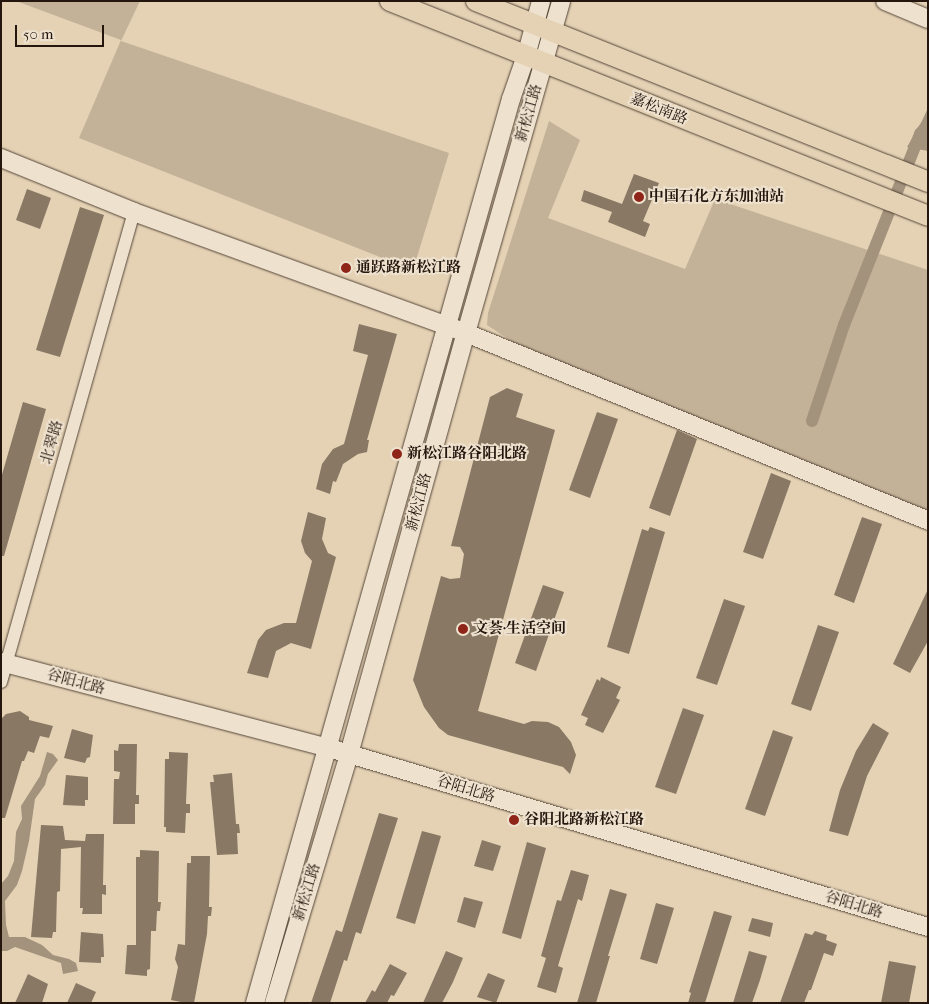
<!DOCTYPE html>
<html>
<head>
<meta charset="utf-8">
<style>
	body { margin:0 }
	#map { position:relative; width:929px; height:1004px; overflow:hidden; background:#e5d2b5; font-family:"IM FELL French Canon","Noto Serif SC",serif }
	div>[style] { position:absolute }
	.green>* { inset:0; background:#c4b298 }
	.water>* { inset:0; background:#a3927c }
	.canal>* { height:12px; margin:-6px; padding:0 6px; transform-origin:6px; border-radius:6px; background:#a3927c }
	.building>* { inset:0; background:#887864 }
	.roads { filter:drop-shadow(0 0 1px #544537) drop-shadow(0 0 1px #544537) }
	.street>* { height:12px; margin:-6px; padding:0 6px; transform-origin:6px; border-radius:6px; background:#eee2cf }
	.secondary>* { height:18px; margin:-9px; padding:0 9px; transform-origin:9px; border-radius:9px; background:#eee2cf }
	.primary>* { height:20px; margin:-10px; padding:0 10px; transform-origin:10px; border-radius:10px; background:#e5d2b5 }
	.dots>* { width:14px; height:14px; translate:-50% -50%; box-sizing:border-box; border:2px solid #eee2cf; border-radius:50% }
	span { translate:-50% -50%; white-space:nowrap; text-align:center; line-height:1.15; -webkit-text-stroke:4px #eee2cf; paint-order:stroke }
	.street-label { font-size:15px; color:#24160d }
	.poi-label { font-size:15px; color:#24160d; font-weight:700 }
	.left { translate:0 -50%; text-align:left }
	.frame { position:absolute; inset:0; border:2px solid #24160d; pointer-events:none }
	.scale { position:absolute; left:15px; top:25px; width:89px; height:22px; box-sizing:border-box; border:2px solid #24160d; border-top:0; padding-left:6px; font-size:15px; line-height:18px; white-space:nowrap; color:#24160d; -webkit-text-stroke:4px #eee2cf; paint-order:stroke }
</style>
</head>
<body>
<div id="map">
	<div class="green">
		<div style="clip-path:polygon(16px 1px,140px 1px,121px 41px,449px 153px,413px 270px,79px 138px,121px 40px)"></div>
		<div style="clip-path:polygon(549px 121px,580px 140px,548px 218px,685px 269px,715px 199px,928px 270px,928px 514px,520px 347px,487px 325px,488px 313px)"></div>
	</div>
	<div class="water">
		<div style="clip-path:polygon(928px 108px,928px 151px,907px 147px,920px 125px)"></div>
		<div style="clip-path:polygon(47px 752px,53px 754px,58px 760px,48px 774px,45px 785px,35px 799px,29px 841px,22px 871px,17px 885px,5px 901px,6px 925px,9px 937px,25px 937px,42px 945px,53px 955px,69px 959px,76px 963px,78px 971px,63px 974px,61px 963px,15px 947px,7px 951px,1px 951px,1px 884px,8px 876px,14px 861px,16px 832px,22px 819px,21px 806px,40px 776px)"></div>
	</div>
	<div class="canal">
		<div style="left:812px;top:421px;width:101px;rotate:-71.6deg"></div>
		<div style="left:844px;top:325px;width:206px;rotate:-68.3deg"></div>
		<div style="left:920px;top:134px;width:13px;rotate:-51deg"></div>
	</div>
	<div class="building">
		<div style="clip-path:polygon(634px 174px,659px 183px,643px 221px,650px 224px,645px 237px,608px 222px,612px 212px,581px 201px,584px 190px,622px 204px)"></div>
		<div style="clip-path:polygon(27px 189px,51px 198px,40px 229px,16px 220px)"></div>
		<div style="clip-path:polygon(80px 207px,104px 215px,60px 357px,36px 350px)"></div>
		<div style="clip-path:polygon(359px 324px,397px 334px,367px 440px,369px 440px,367px 452px,358px 454px,343px 464px,336px 482px,333px 481px,330px 494px,316px 489px,322px 464px,333px 449px,344px 444px,368px 355px,353px 351px)"></div>
		<div style="clip-path:polygon(507px 388px,523px 394px,516px 417px,555px 430px,478px 711px,524px 724px,532px 721px,548px 722px,559px 727px,571px 742px,576px 755px,570px 774px,563px 767px,448px 735px,439px 728px,424px 707px,413px 680px,441px 576px,450px 579px,460px 578px,464px 554px,460px 547px,451px 546px,490px 397px)"></div>
		<div style="clip-path:polygon(23px 402px,46px 409px,4px 556px,1px 556px,1px 478px)"></div>
		<div style="clip-path:polygon(597px 412px,618px 419px,590px 498px,569px 490px)"></div>
		<div style="clip-path:polygon(677px 430px,697px 439px,670px 516px,649px 508px)"></div>
		<div style="clip-path:polygon(771px 473px,791px 481px,763px 559px,743px 552px)"></div>
		<div style="clip-path:polygon(308px 512px,326px 518px,322px 539px,328px 553px,336px 557px,311px 649px,291px 643px,276px 651px,268px 678px,247px 673px,258px 640px,266px 630px,284px 623px,296px 623px,312px 561px,305px 553px,301px 541px)"></div>
		<div style="clip-path:polygon(862px 517px,882px 524px,854px 603px,834px 595px)"></div>
		<div style="clip-path:polygon(650px 527px,665px 532px,629px 654px,607px 647px,642px 529px,648px 531px)"></div>
		<div style="clip-path:polygon(543px 585px,564px 592px,536px 671px,515px 663px)"></div>
		<div style="clip-path:polygon(928px 589px,928px 641px,910px 673px,893px 664px)"></div>
		<div style="clip-path:polygon(724px 599px,745px 606px,717px 685px,696px 678px)"></div>
		<div style="clip-path:polygon(818px 625px,839px 632px,811px 711px,791px 704px)"></div>
		<div style="clip-path:polygon(601px 677px,621px 687px,616px 698px,620px 700px,603px 733px,585px 725px,588px 718px,581px 715px,597px 679px,600px 681px)"></div>
		<div style="clip-path:polygon(683px 708px,704px 715px,676px 794px,655px 787px)"></div>
		<div style="clip-path:polygon(20px 711px,29px 717px,29px 720px,53px 726px,49px 738px,40px 736px,34px 753px,28px 751px,24px 761px,22px 761px,5px 818px,1px 818px,1px 719px,6px 714px)"></div>
		<div style="clip-path:polygon(873px 723px,889px 733px,867px 776px,848px 836px,829px 831px,840px 790px,856px 751px)"></div>
		<div style="clip-path:polygon(72px 729px,93px 735px,90px 757px,87px 758px,85px 763px,64px 758px)"></div>
		<div style="clip-path:polygon(773px 730px,793px 737px,765px 816px,745px 809px)"></div>
		<div style="clip-path:polygon(119px 744px,137px 744px,136px 795px,139px 795px,139px 804px,135px 804px,135px 824px,113px 824px,114px 779px,119px 779px,120px 772px,114px 771px,114px 750px,118px 751px)"></div>
		<div style="clip-path:polygon(169px 752px,188px 753px,186px 804px,190px 804px,190px 813px,186px 813px,185px 833px,166px 832px,166px 827px,164px 827px,165px 759px,169px 759px)"></div>
		<div style="clip-path:polygon(232px 773px,236px 824px,239px 824px,240px 833px,237px 833px,238px 854px,217px 855px,210px 782px,214px 782px,213px 775px)"></div>
		<div style="clip-path:polygon(66px 775px,88px 777px,88px 800px,85px 800px,85px 806px,63px 805px)"></div>
		<div style="clip-path:polygon(379px 813px,398px 818px,361px 934px,356px 932px,347px 961px,344px 960px,330px 1003px,311px 1003px,336px 930px,342px 932px)"></div>
		<div style="clip-path:polygon(41px 825px,63px 826px,65px 840px,85px 841px,86px 834px,104px 834px,103px 885px,106px 885px,106px 895px,102px 894px,102px 914px,82px 914px,83px 908px,80px 908px,81px 847px,61px 849px,60px 891px,57px 892px,56px 932px,53px 932px,52px 938px,31px 937px)"></div>
		<div style="clip-path:polygon(422px 831px,441px 836px,415px 924px,396px 918px)"></div>
		<div style="clip-path:polygon(482px 840px,501px 846px,493px 871px,474px 866px)"></div>
		<div style="clip-path:polygon(527px 842px,546px 848px,521px 939px,502px 933px)"></div>
		<div style="clip-path:polygon(140px 850px,159px 851px,158px 902px,161px 902px,160px 911px,157px 911px,156px 931px,151px 931px,150px 969px,147px 970px,147px 976px,125px 974px,127px 945px,136px 945px,136px 857px,140px 857px)"></div>
		<div style="clip-path:polygon(191px 856px,210px 856px,209px 907px,212px 907px,211px 916px,208px 916px,207px 934px,194px 1003px,186px 1003px,171px 1000px,178px 967px,175px 959px,178px 944px,185px 945px,187px 863px,191px 863px)"></div>
		<div style="clip-path:polygon(571px 870px,589px 875px,582px 901px,578px 899px,567px 936px,558px 966px,563px 968px,556px 993px,537px 987px,546px 958px,541px 956px,557px 900px,561px 901px)"></div>
		<div style="clip-path:polygon(610px 889px,627px 894px,608px 956px,610px 956px,596px 1003px,577px 1003px)"></div>
		<div style="clip-path:polygon(464px 897px,483px 902px,475px 928px,457px 922px)"></div>
		<div style="clip-path:polygon(656px 903px,674px 908px,657px 964px,640px 959px)"></div>
		<div style="clip-path:polygon(714px 911px,732px 916px,705px 1003px,688px 1003px,691px 993px,689px 992px)"></div>
		<div style="clip-path:polygon(752px 918px,773px 923px,770px 937px,748px 931px)"></div>
		<div style="clip-path:polygon(815px 931px,827px 935px,826px 940px,837px 944px,833px 956px,824px 953px,811px 990px,809px 990px,804px 1003px,780px 1003px,805px 933px,812px 935px)"></div>
		<div style="clip-path:polygon(81px 932px,103px 934px,104px 957px,101px 957px,101px 963px,79px 962px)"></div>
		<div style="clip-path:polygon(446px 951px,463px 958px,453px 982px,442px 1003px,423px 1003px)"></div>
		<div style="clip-path:polygon(749px 951px,767px 956px,760px 980px,752px 1003px,733px 1003px)"></div>
		<div style="clip-path:polygon(889px 961px,916px 966px,909px 1003px,881px 1003px)"></div>
		<div style="clip-path:polygon(390px 964px,407px 973px,394px 996px,391px 995px,387px 1003px,365px 1003px,372px 990px,375px 992px)"></div>
		<div style="clip-path:polygon(488px 973px,505px 980px,496px 1003px,477px 997px)"></div>
		<div style="clip-path:polygon(28px 974px,48px 984px,42px 1003px,15px 1003px)"></div>
		<div style="clip-path:polygon(76px 983px,96px 992px,91px 1003px,67px 1003px)"></div>
	</div>
	<div class="roads">
		<div class="street">
			<div style="left:1px;top:682px;width:488px;rotate:-74.2deg"></div>
		</div>
		<div class="secondary">
			<div style="left:885px;top:1px;width:47px;rotate:22.7deg"></div>
			<div style="left:1px;top:158px;width:144px;rotate:22.1deg"></div>
			<div style="left:134px;top:212px;width:353px;rotate:20deg"></div>
			<div style="left:466px;top:333px;width:499px;rotate:22.1deg"></div>
			<div style="left:1px;top:662px;width:346px;rotate:14.7deg"></div>
			<div style="left:336px;top:750px;width:618px;rotate:16.65deg"></div>
			<div style="left:255px;top:1003px;width:940px;rotate:-74.19deg"></div>
			<div style="left:511px;top:99px;width:46px;rotate:-70.8deg"></div>
			<div style="left:526px;top:56px;width:57px;rotate:-74.7deg"></div>
			<div style="left:274px;top:1003px;width:260px;rotate:-73.2deg"></div>
			<div style="left:349px;top:754px;width:437px;rotate:-74.5deg"></div>
			<div style="left:466px;top:333px;width:345px;rotate:-74deg"></div>
		</div>
		<div class="primary">
			<div style="left:390px;top:1px;width:579px;rotate:21.78deg"></div>
			<div style="left:476px;top:1px;width:487px;rotate:21.8deg"></div>
		</div>
	</div>
	<div class="dots">
		<div style="left:639px;top:197px;background:#8f2418"></div>
		<div style="left:346px;top:268px;background:#8f2418"></div>
		<div style="left:397px;top:454px;background:#8f2418"></div>
		<div style="left:463px;top:629px;background:#8f2418"></div>
		<div style="left:514px;top:820px;background:#8f2418"></div>
	</div>
	<div class="street-label">
		<span style="left:659px;top:109px;rotate:22deg">嘉松南路</span>
		<span style="left:529px;top:113px;rotate:-74deg">新松江路</span>
		<span style="left:52px;top:442px;rotate:-74deg">北翠路</span>
		<span style="left:419px;top:502px;rotate:-75deg">新松江路</span>
		<span style="left:76px;top:682px;rotate:15deg">谷阳北路</span>
		<span style="left:466px;top:789px;rotate:17deg">谷阳北路</span>
		<span style="left:307px;top:892px;rotate:-73deg">新松江路</span>
		<span style="left:854px;top:905px;rotate:17deg">谷阳北路</span>
	</div>
	<div class="poi-label">
		<span class="left" style="left:649px;top:197px">中国石化方东加油站</span>
		<span class="left" style="left:356px;top:268px">通跃路新松江路</span>
		<span class="left" style="left:407px;top:454px">新松江路谷阳北路</span>
		<span class="left" style="left:473px;top:629px">文荟·生活空间</span>
		<span class="left" style="left:524px;top:820px">谷阳北路新松江路</span>
	</div>
	<div class="frame"></div>
	<div class="scale">50 m</div>
</div>
</body>
</html>
